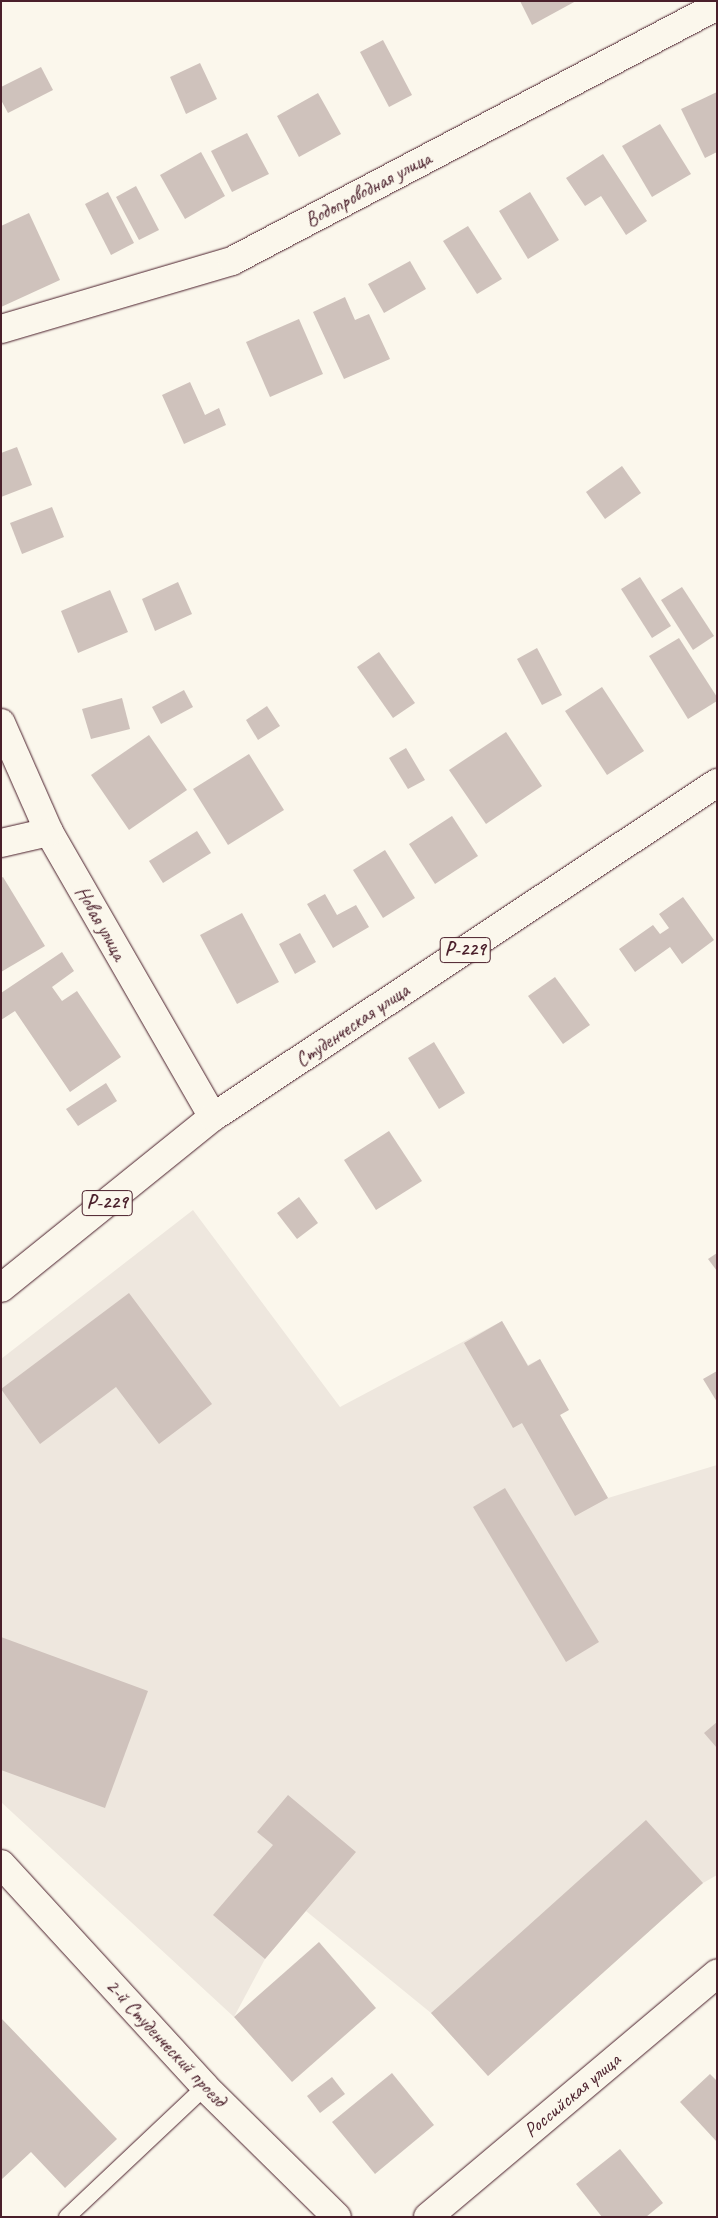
<!DOCTYPE html>
<html>
<head>
<meta charset="utf-8">
<style>
	body { margin:0 }
	#map { position:relative; width:718px; height:2218px; overflow:hidden; background:#fbf7ec; font-family:Caveat,sans-serif }
	div>[style] { position:absolute }
	.built>* { inset:0; background:#eee7de }
	.building>* { inset:0; background:#cfc2bc }
	.roads { filter:drop-shadow(0 0 1px #4a1f2b) drop-shadow(0 0 1px #4a1f2b) }
	.lane>* { height:16px; margin:-8px; padding:0 8px; transform-origin:8px; border-radius:8px; background:#fbf7ec }
	.street>* { height:28px; margin:-14px; padding:0 14px; transform-origin:14px; border-radius:14px; background:#fbf7ec }
	.primary>* { height:28px; margin:-14px; padding:0 14px; transform-origin:14px; border-radius:14px; background:#fbf7ec }
	span { translate:-50% -50%; white-space:nowrap; text-align:center; line-height:1.15; -webkit-text-stroke:4.5px #fbf7ec; paint-order:stroke }
	.shield-label span { padding:1px 4px; background:#fbf7ec; border:1px solid; border-radius:4px; -webkit-text-stroke-width:0 }
	.shield-label { font-size:19px; color:#4a1f2b; font-weight:700 }
	.street-label { font-size:20px; color:#4a1f2b }
	.frame { position:absolute; inset:0; border:2px solid #4a1f2b; pointer-events:none }
</style>
</head>
<body>
<div id="map">
	<div class="built">
		<div style="clip-path:polygon(193px 1210px,340px 1407px,502px 1321px,528px 1365px,540px 1359px,560px 1415px,608px 1498px,717px 1465px,717px 1875px,703px 1883px,488px 2076px,431px 2013px,306px 1911px,265px 1959px,234px 2017px,1px 1802px,1px 1359px)"></div>
	</div>
	<div class="building">
		<div style="clip-path:polygon(520px 1px,576px 1px,532px 25px)"></div>
		<div style="clip-path:polygon(383px 40px,412px 95px,389px 107px,360px 52px)"></div>
		<div style="clip-path:polygon(200px 63px,217px 99px,186px 114px,170px 77px)"></div>
		<div style="clip-path:polygon(41px 67px,53px 90px,8px 113px,1px 100px,1px 87px)"></div>
		<div style="clip-path:polygon(717px 92px,717px 152px,705px 158px,681px 109px)"></div>
		<div style="clip-path:polygon(318px 93px,341px 134px,299px 157px,277px 116px)"></div>
		<div style="clip-path:polygon(660px 124px,691px 174px,652px 197px,622px 146px)"></div>
		<div style="clip-path:polygon(247px 133px,269px 174px,232px 192px,211px 151px)"></div>
		<div style="clip-path:polygon(201px 152px,225px 196px,185px 219px,160px 175px)"></div>
		<div style="clip-path:polygon(603px 154px,647px 221px,626px 235px,601px 196px,585px 206px,566px 178px)"></div>
		<div style="clip-path:polygon(136px 186px,159px 230px,139px 240px,116px 197px)"></div>
		<div style="clip-path:polygon(108px 192px,134px 243px,111px 255px,85px 204px)"></div>
		<div style="clip-path:polygon(530px 192px,559px 240px,528px 259px,499px 211px)"></div>
		<div style="clip-path:polygon(29px 213px,60px 280px,1px 307px,1px 226px)"></div>
		<div style="clip-path:polygon(468px 226px,502px 279px,477px 294px,443px 241px)"></div>
		<div style="clip-path:polygon(410px 261px,426px 289px,384px 313px,368px 284px)"></div>
		<div style="clip-path:polygon(345px 297px,355px 320px,369px 314px,390px 359px,344px 379px,313px 312px)"></div>
		<div style="clip-path:polygon(299px 319px,323px 374px,270px 397px,246px 342px)"></div>
		<div style="clip-path:polygon(190px 382px,205px 415px,219px 408px,226px 425px,184px 444px,162px 395px)"></div>
		<div style="clip-path:polygon(17px 447px,32px 485px,1px 497px,1px 453px)"></div>
		<div style="clip-path:polygon(622px 466px,641px 493px,605px 519px,586px 492px)"></div>
		<div style="clip-path:polygon(52px 507px,64px 537px,22px 554px,10px 523px)"></div>
		<div style="clip-path:polygon(640px 577px,671px 626px,652px 638px,621px 589px)"></div>
		<div style="clip-path:polygon(178px 582px,192px 614px,155px 631px,142px 599px)"></div>
		<div style="clip-path:polygon(682px 587px,714px 636px,693px 650px,661px 600px)"></div>
		<div style="clip-path:polygon(110px 590px,128px 632px,78px 653px,61px 611px)"></div>
		<div style="clip-path:polygon(679px 638px,717px 697px,717px 701px,688px 719px,649px 656px)"></div>
		<div style="clip-path:polygon(537px 648px,562px 695px,542px 705px,517px 659px)"></div>
		<div style="clip-path:polygon(379px 652px,415px 703px,393px 718px,357px 667px)"></div>
		<div style="clip-path:polygon(602px 687px,644px 751px,607px 775px,565px 711px)"></div>
		<div style="clip-path:polygon(184px 690px,193px 707px,161px 724px,152px 707px)"></div>
		<div style="clip-path:polygon(122px 698px,130px 729px,91px 739px,82px 709px)"></div>
		<div style="clip-path:polygon(267px 706px,280px 726px,258px 740px,246px 720px)"></div>
		<div style="clip-path:polygon(506px 732px,542px 786px,486px 824px,449px 770px)"></div>
		<div style="clip-path:polygon(149px 735px,187px 790px,129px 830px,91px 775px)"></div>
		<div style="clip-path:polygon(406px 748px,425px 780px,408px 789px,389px 758px)"></div>
		<div style="clip-path:polygon(249px 754px,284px 810px,228px 845px,193px 789px)"></div>
		<div style="clip-path:polygon(452px 816px,478px 856px,435px 884px,409px 844px)"></div>
		<div style="clip-path:polygon(197px 831px,211px 853px,163px 883px,149px 861px)"></div>
		<div style="clip-path:polygon(385px 850px,415px 898px,383px 918px,353px 870px)"></div>
		<div style="clip-path:polygon(3px 877px,45px 946px,1px 972px,1px 878px)"></div>
		<div style="clip-path:polygon(325px 894px,337px 915px,356px 905px,369px 927px,333px 948px,307px 904px)"></div>
		<div style="clip-path:polygon(683px 897px,714px 940px,682px 964px,670px 947px,635px 972px,619px 949px,653px 925px,660px 934px,669px 928px,659px 914px)"></div>
		<div style="clip-path:polygon(242px 913px,279px 982px,237px 1004px,200px 935px)"></div>
		<div style="clip-path:polygon(300px 933px,316px 962px,295px 974px,279px 944px)"></div>
		<div style="clip-path:polygon(62px 952px,74px 971px,52px 987px,62px 1001px,77px 991px,121px 1057px,70px 1092px,15px 1011px,1px 1020px,1px 993px)"></div>
		<div style="clip-path:polygon(555px 977px,590px 1025px,563px 1044px,528px 996px)"></div>
		<div style="clip-path:polygon(434px 1042px,465px 1093px,439px 1109px,408px 1058px)"></div>
		<div style="clip-path:polygon(106px 1083px,117px 1101px,78px 1126px,66px 1109px)"></div>
		<div style="clip-path:polygon(389px 1131px,422px 1181px,376px 1210px,344px 1160px)"></div>
		<div style="clip-path:polygon(299px 1197px,318px 1223px,297px 1239px,277px 1213px)"></div>
		<div style="clip-path:polygon(717px 1253px,717px 1271px,708px 1259px)"></div>
		<div style="clip-path:polygon(129px 1293px,212px 1404px,159px 1444px,116px 1387px,40px 1444px,1px 1389px)"></div>
		<div style="clip-path:polygon(502px 1321px,528px 1366px,540px 1359px,569px 1410px,560px 1415px,608px 1498px,575px 1516px,522px 1423px,513px 1428px,464px 1343px)"></div>
		<div style="clip-path:polygon(717px 1371px,717px 1402px,703px 1379px)"></div>
		<div style="clip-path:polygon(505px 1488px,599px 1642px,566px 1662px,473px 1507px)"></div>
		<div style="clip-path:polygon(1px 1637px,148px 1691px,105px 1808px,1px 1770px)"></div>
		<div style="clip-path:polygon(717px 1722px,717px 1748px,704px 1733px)"></div>
		<div style="clip-path:polygon(288px 1795px,356px 1852px,265px 1959px,213px 1915px,273px 1845px,257px 1832px)"></div>
		<div style="clip-path:polygon(646px 1820px,703px 1883px,488px 2076px,431px 2013px)"></div>
		<div style="clip-path:polygon(319px 1942px,376px 2008px,292px 2082px,234px 2017px)"></div>
		<div style="clip-path:polygon(1px 2018px,117px 2139px,65px 2188px,31px 2152px,1px 2180px)"></div>
		<div style="clip-path:polygon(392px 2073px,434px 2125px,375px 2174px,332px 2122px)"></div>
		<div style="clip-path:polygon(710px 2074px,717px 2081px,717px 2142px,680px 2102px)"></div>
		<div style="clip-path:polygon(332px 2077px,345px 2094px,320px 2113px,307px 2096px)"></div>
		<div style="clip-path:polygon(620px 2149px,663px 2203px,646px 2217px,602px 2217px,576px 2184px)"></div>
	</div>
	<div class="roads">
		<div class="lane">
			<div style="left:67px;top:2217px;width:190px;rotate:-43.3deg"></div>
		</div>
		<div class="street">
			<div style="left:1px;top:329px;width:241px;rotate:-16.4deg"></div>
			<div style="left:232px;top:261px;width:548px;rotate:-27.73deg"></div>
			<div style="left:1px;top:723px;width:119px;rotate:66.2deg"></div>
			<div style="left:49px;top:832px;width:329px;rotate:60.1deg"></div>
			<div style="left:1px;top:843px;width:49px;rotate:-12.9deg"></div>
			<div style="left:1px;top:1864px;width:302px;rotate:47.5deg"></div>
			<div style="left:205px;top:2087px;width:185px;rotate:44.6deg"></div>
			<div style="left:428px;top:2217px;width:378px;rotate:-40.1deg"></div>
		</div>
		<div class="primary">
			<div style="left:1px;top:1288px;width:272px;rotate:-38.9deg"></div>
			<div style="left:213px;top:1117px;width:605px;rotate:-33.53deg"></div>
		</div>
	</div>
	<div class="shield-label">
		<span style="left:465px;top:950px">Р-229</span>
		<span style="left:107px;top:1203px">Р-229</span>
	</div>
	<div class="street-label">
		<span style="left:368px;top:189px;rotate:-28deg">Водопроводная улица</span>
		<span style="left:101px;top:923px;rotate:60deg">Новая улица</span>
		<span style="left:352px;top:1025px;rotate:-34deg">Студенческая улица</span>
		<span style="left:166px;top:2043px;rotate:47deg">2-й Студенческий проезд</span>
		<span style="left:572px;top:2095px;rotate:-40deg">Российская улица</span>
	</div>
	<div class="frame"></div>
</div>
</body>
</html>
